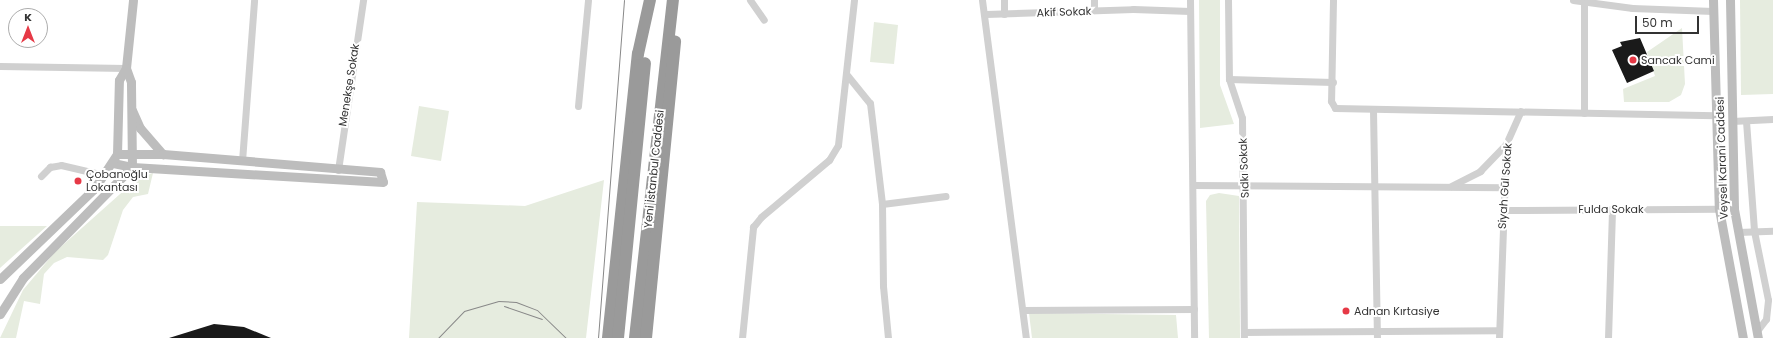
<!DOCTYPE html>
<html>
<head>
<meta charset="utf-8">
<style>
	body { margin:0 }
	#map { position:relative; width:1773px; height:338px; overflow:hidden; background:#fff; font-family:Poppins,sans-serif }
	div>[style] { position:absolute }
	.green>* { inset:0; background:#e6ecdf }
	.building>* { inset:0; background:#1a1a1a }
	.street>* { height:7px; margin:-3.5px; padding:0 3.5px; transform-origin:3.5px; border-radius:3.5px; background:#d0d0d0 }
	.secondary>* { height:9px; margin:-4.5px; padding:0 4.5px; transform-origin:4.5px; border-radius:4.5px; background:#bdbdbd }
	.highway>* { height:12px; margin:-6px; padding:0 6px; transform-origin:6px; border-radius:6px; background:#9a9a9a }
	.tram>* { height:1px; margin:-0.5px; padding:0 0.5px; transform-origin:0.5px; border-radius:0.5px; background:#888 }
	.dots>* { width:11px; height:11px; translate:-50% -50%; box-sizing:border-box; border:2px solid #fff; border-radius:50% }
	span { translate:-50% -50%; white-space:nowrap; text-align:center; line-height:1.15; -webkit-text-stroke:4px #fff; paint-order:stroke }
	.street-label { font-size:11px; color:#333 }
	.poi-label { font-size:11px; color:#333 }
	.left { translate:0 -50%; text-align:left }
	.north { position:absolute; left:8px; top:8px; width:40px; height:40px; box-sizing:border-box; background:#fff; border:1px solid #adadad; border-radius:50%; rotate:0deg; font-size:11px; font-weight:700; line-height:16px; text-align:center; color:#333 }
	.north::after { content:''; display:block; margin:auto; width:14px; height:18px; background:#e63946; clip-path:polygon(50% 0,100% 100%,50% 72%,0 100%) }
	.scale { position:absolute; left:1635px; top:16px; width:64px; height:18px; box-sizing:border-box; border:2px solid #333; border-top:0; padding-left:5px; font-size:12px; line-height:14px; white-space:nowrap; color:#333; -webkit-text-stroke:3px #fff; paint-order:stroke }
</style>
</head>
<body>
<div id="map">
	<div class="green">
		<div style="clip-path:polygon(1199px 0,1220px 0,1220px 85px,1234px 124px,1200px 128px)"></div>
		<div style="clip-path:polygon(1740px 0,1773px 0,1773px 94px,1741px 95px)"></div>
		<div style="clip-path:polygon(874px 22px,898px 25px,894px 64px,870px 62px)"></div>
		<div style="clip-path:polygon(1682px 28px,1685px 84px,1681px 95px,1669px 102px,1624px 102px,1623px 89px,1655px 76px,1647px 52px)"></div>
		<div style="clip-path:polygon(419px 106px,449px 111px,441px 161px,411px 156px)"></div>
		<div style="clip-path:polygon(153px 173px,148px 194px,133px 197px,123px 210px,108px 255px,103px 260px,67px 257px,54px 263px,44px 274px,40px 304px,24px 301px,16px 338px,0 338px,23px 290px,55px 252px,138px 178px)"></div>
		<div style="clip-path:polygon(604px 180px,586px 338px,409px 338px,417px 202px,525px 206px)"></div>
		<div style="clip-path:polygon(1219px 193px,1239px 196px,1240px 338px,1209px 338px,1206px 201px,1210px 195px)"></div>
		<div style="clip-path:polygon(0 226px,47px 226px,0 268px)"></div>
		<div style="clip-path:polygon(1029px 313px,1176px 315px,1178px 338px,1032px 338px)"></div>
	</div>
	<div class="building">
		<div style="clip-path:polygon(1640px 38px,1654px 71px,1627px 83px,1612px 50px,1622px 46px,1620px 42px)"></div>
		<div style="clip-path:polygon(214px 324px,244px 327px,271px 338px,169px 338px)"></div>
	</div>
	<div class="street">
		<div style="left:750px;top:0;width:24px;rotate:55deg"></div>
		<div style="left:982px;top:0;width:341px;rotate:82.6deg"></div>
		<div style="left:1004px;top:0;width:14px;rotate:90deg"></div>
		<div style="left:1094px;top:0;width:10px;rotate:90deg"></div>
		<div style="left:1190px;top:0;width:338px;rotate:89.3deg"></div>
		<div style="left:1228px;top:0;width:79px;rotate:89.3deg"></div>
		<div style="left:1229px;top:79px;width:41px;rotate:71.6deg"></div>
		<div style="left:1242px;top:118px;width:220px;rotate:89.5deg"></div>
		<div style="left:1333px;top:0;width:101px;rotate:91.1deg"></div>
		<div style="left:1331px;top:101px;width:8px;rotate:60deg"></div>
		<div style="left:1335px;top:108px;width:380px;rotate:1.1deg"></div>
		<div style="left:1573px;top:0;width:60px;rotate:7.7deg"></div>
		<div style="left:1632px;top:8px;width:81px;rotate:2.1deg"></div>
		<div style="left:986px;top:14px;width:147px;rotate:-1.9deg"></div>
		<div style="left:1133px;top:9px;width:57px;rotate:2deg"></div>
		<div style="left:0;top:66px;width:126px;rotate:0.9deg"></div>
		<div style="left:847px;top:75px;width:36px;rotate:51deg"></div>
		<div style="left:870px;top:103px;width:102px;rotate:83.2deg"></div>
		<div style="left:882px;top:204px;width:82px;rotate:89.3deg"></div>
		<div style="left:883px;top:286px;width:52px;rotate:84.5deg"></div>
		<div style="left:1229px;top:79px;width:104px;rotate:1.7deg"></div>
		<div style="left:578px;top:106px;width:106px;rotate:-84.6deg"></div>
		<div style="left:1373px;top:110px;width:228px;rotate:89deg"></div>
		<div style="left:1584px;top:113px;width:110px;rotate:-90deg"></div>
		<div style="left:1732px;top:121px;width:41px;rotate:-2.8deg"></div>
		<div style="left:1746px;top:121px;width:110px;rotate:85.8deg"></div>
		<div style="left:1754px;top:231px;width:70px;rotate:78.5deg"></div>
		<div style="left:1768px;top:300px;width:19px;rotate:96deg"></div>
		<div style="left:1766px;top:319px;width:15px;rotate:127deg"></div>
		<div style="left:242px;top:161px;width:161px;rotate:-85.7deg"></div>
		<div style="left:338px;top:170px;width:172px;rotate:-81.6deg"></div>
		<div style="left:41px;top:176px;width:13px;rotate:-45deg"></div>
		<div style="left:50px;top:167px;width:11px;rotate:-10deg"></div>
		<div style="left:61px;top:165px;width:44px;rotate:13.1deg"></div>
		<div style="left:1193px;top:185px;width:311px;rotate:0.4deg"></div>
		<div style="left:1451px;top:186px;width:33px;rotate:-27deg"></div>
		<div style="left:1480px;top:171px;width:37px;rotate:-46deg"></div>
		<div style="left:882px;top:204px;width:64px;rotate:-7.1deg"></div>
		<div style="left:1503px;top:210px;width:216px;rotate:-0.3deg"></div>
		<div style="left:1738px;top:232px;width:35px;rotate:-2deg"></div>
		<div style="left:1023px;top:310px;width:171px;rotate:-0.3deg"></div>
		<div style="left:1244px;top:332px;width:255px;rotate:-0.4deg"></div>
		<div style="left:742px;top:338px;width:112px;rotate:-84.3deg"></div>
		<div style="left:753px;top:227px;width:13px;rotate:-51deg"></div>
		<div style="left:761px;top:217px;width:89px;rotate:-40deg"></div>
		<div style="left:829px;top:160px;width:17px;rotate:-59deg"></div>
		<div style="left:838px;top:145px;width:146px;rotate:-83.7deg"></div>
		<div style="left:1499px;top:338px;width:194px;rotate:-87.9deg"></div>
		<div style="left:1506px;top:144px;width:36px;rotate:-66deg"></div>
		<div style="left:1608px;top:338px;width:129px;rotate:-88.2deg"></div>
	</div>
	<div class="secondary">
		<div style="left:1713px;top:0;width:209px;rotate:88.4deg"></div>
		<div style="left:1719px;top:209px;width:131px;rotate:79.5deg"></div>
		<div style="left:1730px;top:0;width:209px;rotate:88.9deg"></div>
		<div style="left:1734px;top:209px;width:131px;rotate:79.5deg"></div>
		<div style="left:132px;top:110px;width:20px;rotate:66deg"></div>
		<div style="left:140px;top:128px;width:35px;rotate:49deg"></div>
		<div style="left:117px;top:154px;width:74px;rotate:-88.5deg"></div>
		<div style="left:119px;top:80px;width:14px;rotate:-60deg"></div>
		<div style="left:126px;top:68px;width:68px;rotate:-84.1deg"></div>
		<div style="left:113px;top:163px;width:19px;rotate:12deg"></div>
		<div style="left:132px;top:167px;width:85px;rotate:-90.7deg"></div>
		<div style="left:131px;top:82px;width:15px;rotate:-110deg"></div>
		<div style="left:0;top:279px;width:130px;rotate:-43.8deg"></div>
		<div style="left:94px;top:189px;width:42px;rotate:-56.7deg"></div>
		<div style="left:117px;top:154px;width:46px"></div>
		<div style="left:163px;top:154px;width:218px;rotate:4.7deg"></div>
		<div style="left:380px;top:172px;width:10px;rotate:73deg"></div>
		<div style="left:383px;top:182px;width:251px;rotate:-176.6deg"></div>
		<div style="left:132px;top:167px;width:156px;rotate:134.5deg"></div>
		<div style="left:23px;top:278px;width:43px;rotate:122.6deg"></div>
	</div>
	<div class="highway">
		<div style="left:608px;top:338px;width:286px;rotate:-84deg"></div>
		<div style="left:638px;top:54px;width:55px;rotate:-77.5deg"></div>
		<div style="left:618px;top:338px;width:276px;rotate:-84.4deg"></div>
		<div style="left:635px;top:338px;width:340px;rotate:-83.6deg"></div>
		<div style="left:646px;top:338px;width:298px;rotate:-84.4deg"></div>
	</div>
	<div class="tram">
		<div style="left:504px;top:306px;width:40px;rotate:18.9deg"></div>
		<div style="left:438px;top:338px;width:37px;rotate:-46deg"></div>
		<div style="left:464px;top:311px;width:35px;rotate:-16deg"></div>
		<div style="left:498px;top:301px;width:18px;rotate:3deg"></div>
		<div style="left:516px;top:302px;width:22px;rotate:21deg"></div>
		<div style="left:537px;top:310px;width:40px;rotate:44deg"></div>
		<div style="left:598px;top:338px;width:339px;rotate:-85.6deg"></div>
	</div>
	<div class="dots">
		<div style="left:1633px;top:60px;background:#e63946"></div>
		<div style="left:78px;top:181px;background:#e63946"></div>
		<div style="left:1346px;top:311px;background:#e63946"></div>
	</div>
	<div class="street-label">
		<span style="left:1064px;top:12px;rotate:-2deg">Akif Sokak</span>
		<span style="left:349px;top:85px;rotate:-81deg">Menekşe Sokak</span>
		<span style="left:1722px;top:158px;rotate:-92deg">Veysel Karani Caddesi</span>
		<span style="left:1244px;top:168px;rotate:-92deg">Sıdkı Sokak</span>
		<span style="left:654px;top:169px;rotate:-84deg">Yeni İstanbul Caddesi</span>
		<span style="left:1505px;top:186px;rotate:-86deg">Siyah Gül Sokak</span>
		<span style="left:1611px;top:209px">Fulda Sokak</span>
	</div>
	<div class="poi-label">
		<span class="left" style="left:1641px;top:60px">Sancak Cami</span>
		<span class="left" style="left:86px;top:181px">Çobanoğlu<br>Lokantası</span>
		<span class="left" style="left:1354px;top:311px">Adnan Kırtasiye</span>
	</div>
	<div class="north">K</div>
	<div class="scale">50 m</div>
</div>
</body>
</html>
